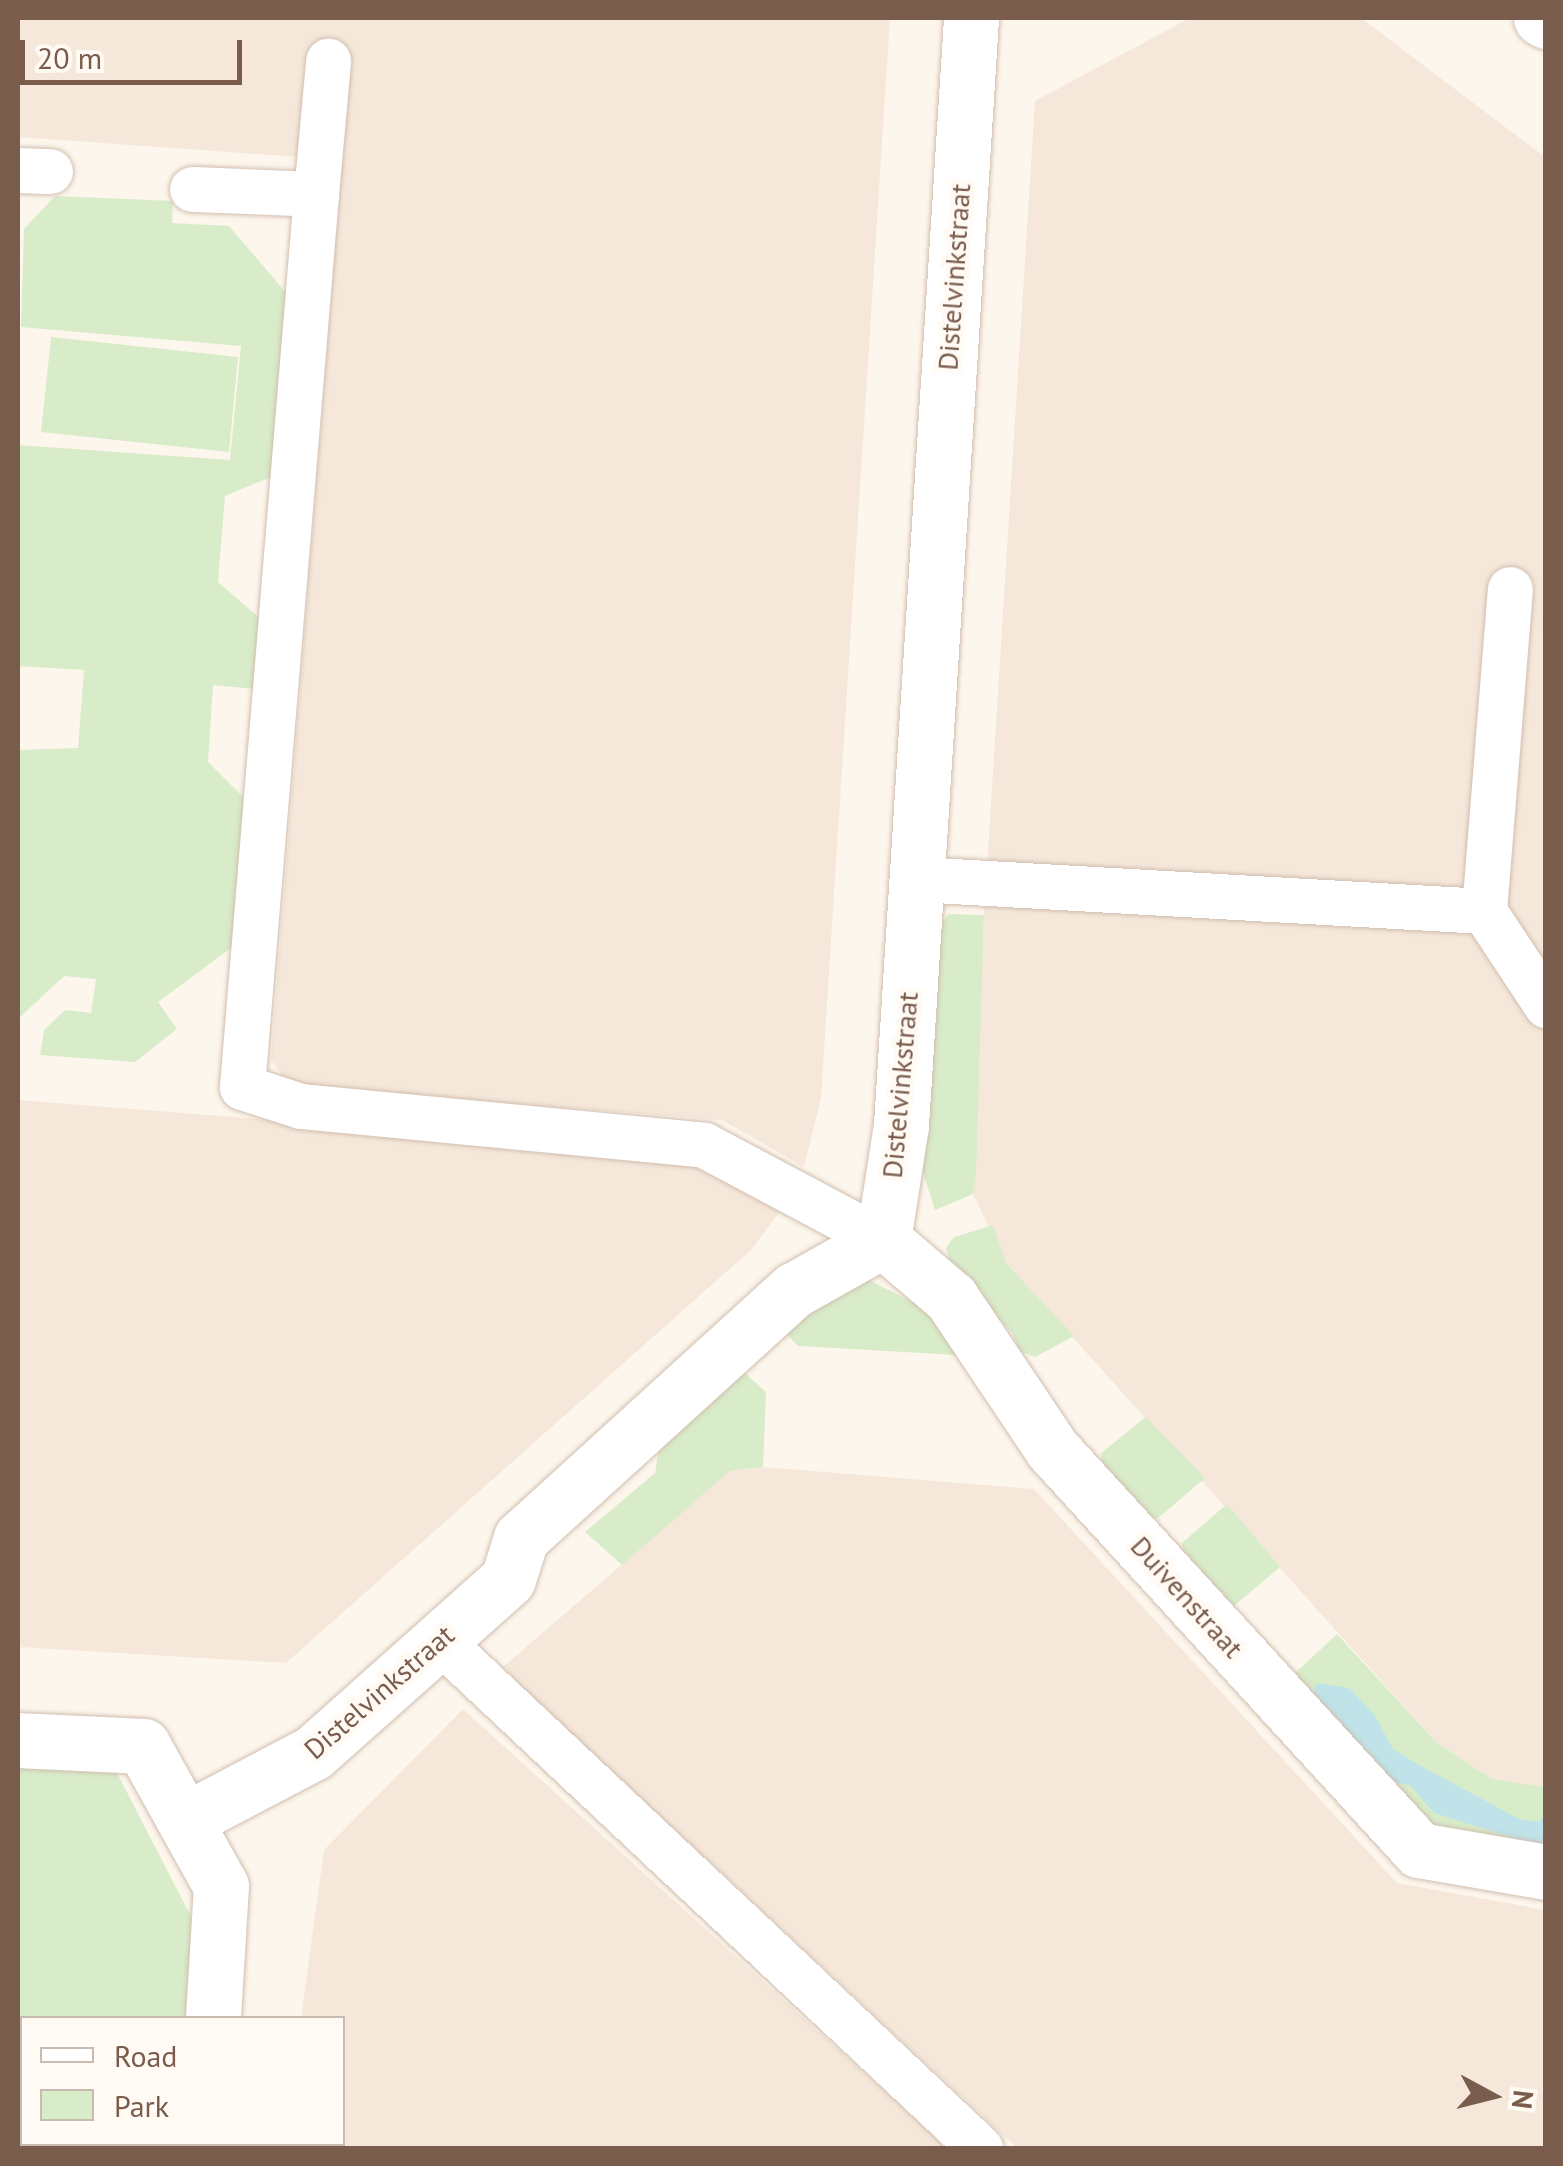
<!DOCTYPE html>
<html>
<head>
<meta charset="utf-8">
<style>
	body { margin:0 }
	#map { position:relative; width:1563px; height:2166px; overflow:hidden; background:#fdf6ec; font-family:"PT Sans",sans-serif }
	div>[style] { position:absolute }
	.residential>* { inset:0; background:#f5e8da }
	.green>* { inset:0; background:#d8ecc9 }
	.water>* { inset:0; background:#bfe3e8 }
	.roads { filter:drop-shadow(0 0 2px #d1beb0) drop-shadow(0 0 2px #d1beb0) }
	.lane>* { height:45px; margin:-22.5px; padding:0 22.5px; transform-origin:22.5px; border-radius:22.5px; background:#fff }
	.street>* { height:55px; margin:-27.5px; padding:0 27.5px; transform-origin:27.5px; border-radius:27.5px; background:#fff }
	span { translate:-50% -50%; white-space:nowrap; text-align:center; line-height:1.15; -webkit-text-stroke:10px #fffaf3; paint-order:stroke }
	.street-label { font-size:28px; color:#7a5c4d }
	.frame { position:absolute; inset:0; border:20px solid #7a5c4d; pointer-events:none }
	.legend { position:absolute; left:20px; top:2016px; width:325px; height:130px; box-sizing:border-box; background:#fffaf3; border:2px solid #cabbb1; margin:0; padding:12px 18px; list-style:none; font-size:30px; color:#7a5c4d }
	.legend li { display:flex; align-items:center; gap:20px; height:50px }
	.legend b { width:50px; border:2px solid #cabbb1 }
	.north { position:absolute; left:1443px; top:2046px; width:100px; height:100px; -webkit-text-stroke:8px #fffaf3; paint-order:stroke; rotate:97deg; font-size:28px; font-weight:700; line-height:40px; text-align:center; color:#7a5c4d }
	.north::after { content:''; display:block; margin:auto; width:35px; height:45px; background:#7a5c4d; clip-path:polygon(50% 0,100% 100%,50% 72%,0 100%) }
	.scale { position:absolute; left:20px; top:40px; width:222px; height:45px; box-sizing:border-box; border:5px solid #7a5c4d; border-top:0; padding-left:12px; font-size:30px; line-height:35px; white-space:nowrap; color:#7a5c4d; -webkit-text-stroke:8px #fffaf3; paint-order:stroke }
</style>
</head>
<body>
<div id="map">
	<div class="residential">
		<div style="clip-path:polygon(18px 18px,890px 18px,821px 1098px,804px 1167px,722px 1120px,290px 1086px,271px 1060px,342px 160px,18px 137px)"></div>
		<div style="clip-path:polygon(1190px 18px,1361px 18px,1545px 157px,1545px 1787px,1492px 1779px,1436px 1742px,1006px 1263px,973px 1194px,984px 915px,1035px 101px)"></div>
		<div style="clip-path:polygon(18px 1100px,577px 1144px,696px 1168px,783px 1207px,751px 1250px,286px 1663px,18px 1647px)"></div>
		<div style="clip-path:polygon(763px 1467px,1034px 1489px,1397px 1883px,1545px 1910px,1545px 2148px,1017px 2148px,705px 1857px,697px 1864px,503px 1667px,730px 1471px)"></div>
		<div style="clip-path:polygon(463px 1709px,947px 2148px,290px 2148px,342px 2144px,342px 2018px,301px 2018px,324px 1850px)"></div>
	</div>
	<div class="green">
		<div style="clip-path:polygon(55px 196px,173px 201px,172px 223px,229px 226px,288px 295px,271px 477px,225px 496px,218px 582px,263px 621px,255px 689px,213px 685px,208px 762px,251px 805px,235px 945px,158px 1002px,177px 1029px,135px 1062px,40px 1055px,44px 1030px,65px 1010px,91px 1013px,96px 979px,64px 976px,18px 1019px,18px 750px,78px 748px,84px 670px,18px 666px,18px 445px,230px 460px,241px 346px,21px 327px,24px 229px)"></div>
		<div style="clip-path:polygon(51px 337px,238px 357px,229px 452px,41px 432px)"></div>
		<div style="clip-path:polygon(949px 914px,984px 915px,976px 1174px,973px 1194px,935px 1210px,919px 1160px,933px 933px)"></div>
		<div style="clip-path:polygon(993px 1225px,1006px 1263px,1074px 1336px,1035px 1357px,1019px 1351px,1013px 1334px,953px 1271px,946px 1248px,954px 1237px)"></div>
		<div style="clip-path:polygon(861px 1276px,940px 1316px,957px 1355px,798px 1346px,779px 1326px)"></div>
		<div style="clip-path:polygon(738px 1367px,766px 1392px,763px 1467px,730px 1471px,622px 1565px,585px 1532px,655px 1473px,662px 1431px)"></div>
		<div style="clip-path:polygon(1146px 1417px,1205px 1478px,1158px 1518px,1142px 1518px,1101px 1471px,1101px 1453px)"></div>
		<div style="clip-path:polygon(1227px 1504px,1280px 1567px,1235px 1605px,1218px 1604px,1185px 1565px,1182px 1543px)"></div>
		<div style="clip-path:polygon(1337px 1634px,1436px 1742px,1492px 1779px,1545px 1787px,1545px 1857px,1432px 1826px,1399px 1788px,1382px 1788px,1294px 1674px)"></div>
		<div style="clip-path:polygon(18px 1765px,116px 1771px,202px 1938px,196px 2018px,22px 2018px,22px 2144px,186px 2144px,186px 2148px,18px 2148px)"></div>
	</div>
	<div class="water">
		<div style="clip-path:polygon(1317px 1683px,1349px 1688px,1374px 1714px,1393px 1749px,1421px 1766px,1519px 1819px,1539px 1822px,1545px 1815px,1545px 1848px,1434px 1813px,1410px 1785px,1385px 1782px,1312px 1693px)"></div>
	</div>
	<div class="roads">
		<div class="lane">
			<div style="left:18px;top:170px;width:32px;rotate:2deg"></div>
			<div style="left:192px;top:189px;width:124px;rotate:2.3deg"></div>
			<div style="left:316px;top:194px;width:896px;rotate:94.74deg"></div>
			<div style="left:242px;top:1087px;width:62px;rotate:17.9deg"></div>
			<div style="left:301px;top:1106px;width:405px;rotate:5.5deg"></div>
			<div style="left:704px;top:1145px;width:203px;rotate:28deg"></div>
			<div style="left:316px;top:194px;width:134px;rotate:-84.8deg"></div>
			<div style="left:917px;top:879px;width:568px;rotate:3.23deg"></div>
			<div style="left:1484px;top:911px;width:323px;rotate:-85.4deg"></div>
			<div style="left:1484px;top:911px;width:113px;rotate:56.6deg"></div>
			<div style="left:440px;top:1641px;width:741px;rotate:43.19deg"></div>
		</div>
		<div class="street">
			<div style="left:1541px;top:18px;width:6px;rotate:31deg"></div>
			<div style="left:883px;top:1240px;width:89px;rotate:40.5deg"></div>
			<div style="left:951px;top:1298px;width:182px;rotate:56.2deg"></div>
			<div style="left:1052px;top:1449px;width:544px;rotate:47.53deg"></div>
			<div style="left:1419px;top:1850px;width:129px;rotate:9.8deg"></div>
			<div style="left:18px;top:1740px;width:125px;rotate:2.7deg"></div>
			<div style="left:143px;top:1746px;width:160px;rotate:60.9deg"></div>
			<div style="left:221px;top:1886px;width:132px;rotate:93.5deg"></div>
			<div style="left:189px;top:1818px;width:140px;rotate:-27.7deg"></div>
			<div style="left:313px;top:1753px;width:261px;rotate:-41.7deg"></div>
			<div style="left:508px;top:1579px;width:43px;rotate:-72.4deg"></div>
			<div style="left:521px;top:1538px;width:369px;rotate:-42.3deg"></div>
			<div style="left:794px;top:1290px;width:102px;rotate:-29.3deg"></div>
			<div style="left:883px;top:1240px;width:116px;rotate:-81.1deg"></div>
			<div style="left:901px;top:1125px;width:1109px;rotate:-86.38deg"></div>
			<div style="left:205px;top:2148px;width:4px;rotate:-90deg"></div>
		</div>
	</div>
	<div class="street-label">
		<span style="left:954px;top:277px;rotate:-86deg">Distelvinkstraat</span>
		<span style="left:900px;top:1085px;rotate:-85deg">Distelvinkstraat</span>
		<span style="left:1187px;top:1597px;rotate:48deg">Duivenstraat</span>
		<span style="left:379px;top:1692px;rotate:-41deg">Distelvinkstraat</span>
	</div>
	<div class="frame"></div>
	<ul class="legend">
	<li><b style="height:12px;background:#fff"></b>Road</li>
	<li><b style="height:28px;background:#d8ecc9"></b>Park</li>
	</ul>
	<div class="north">N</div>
	<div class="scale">20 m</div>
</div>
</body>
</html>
